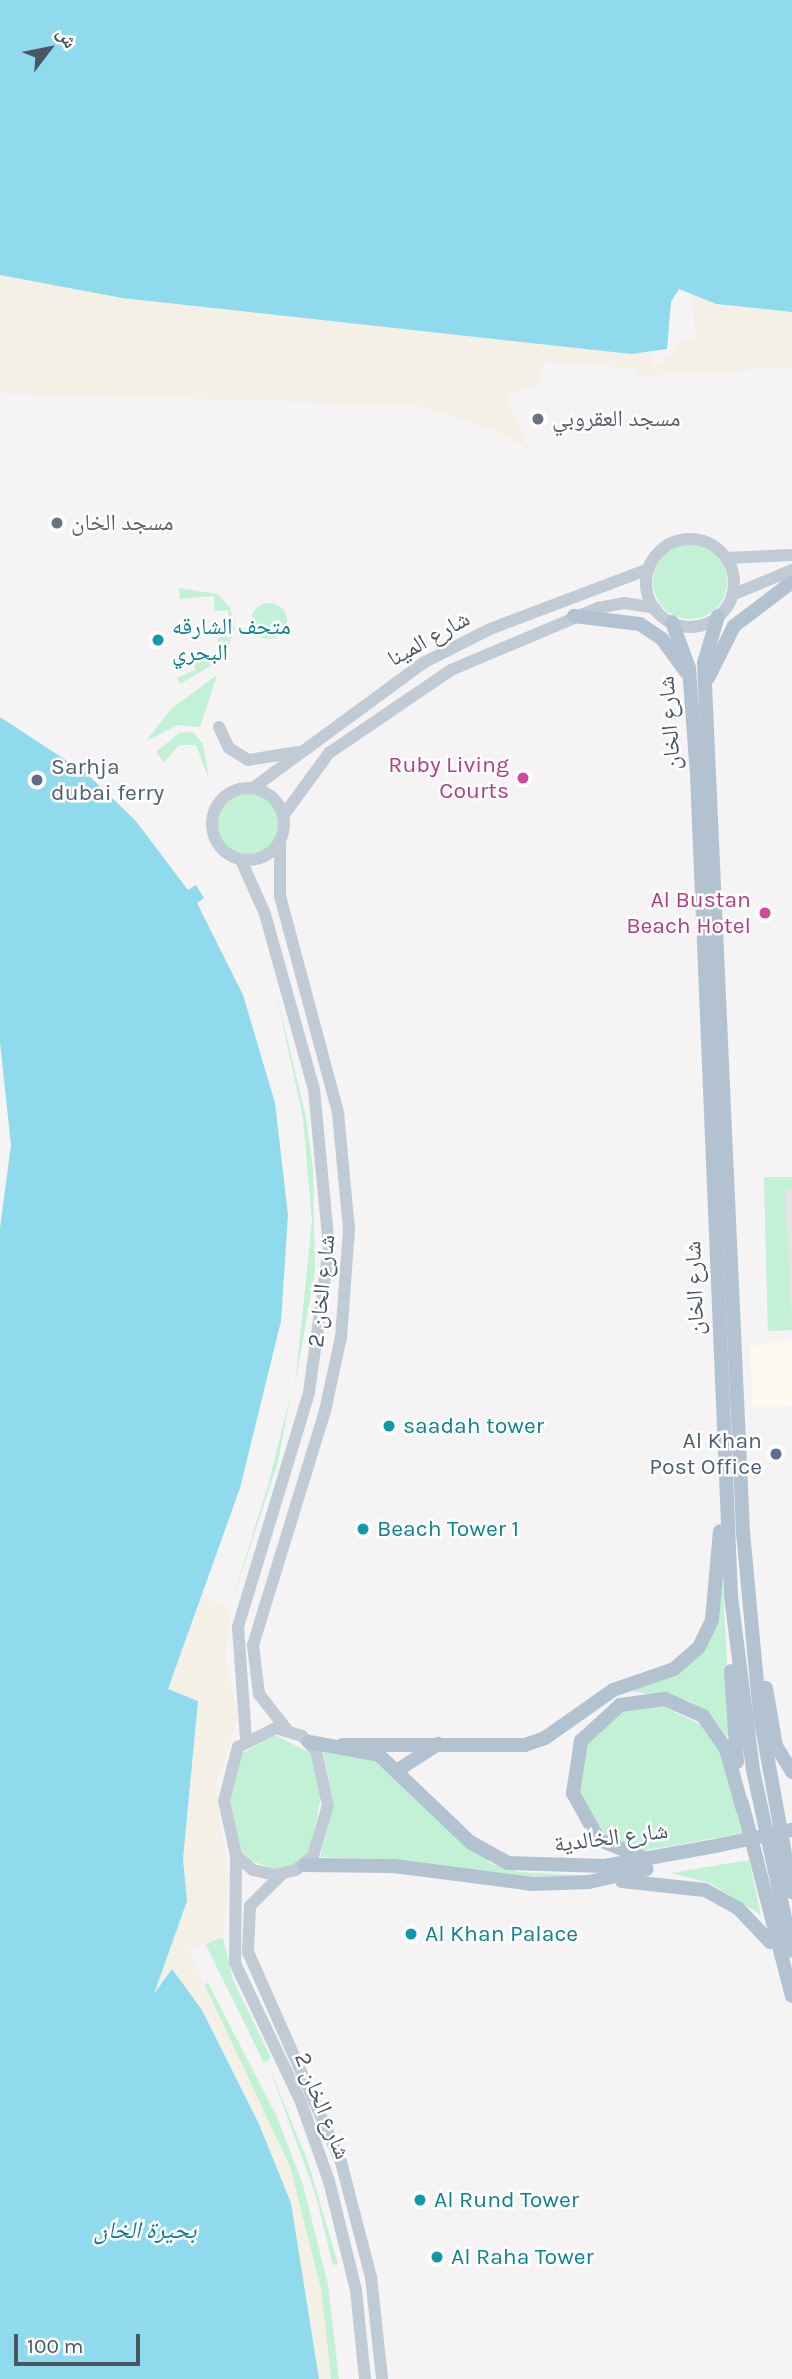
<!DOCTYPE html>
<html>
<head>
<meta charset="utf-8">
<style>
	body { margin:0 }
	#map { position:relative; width:792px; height:2379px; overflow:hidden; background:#f5f3f3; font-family:Karla,"Noto Naskh Arabic",sans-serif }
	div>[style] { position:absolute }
	.commercial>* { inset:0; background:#fdf9ef }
	.education>* { inset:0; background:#e6e4e5 }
	.green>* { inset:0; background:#c3f1d5 }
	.round { border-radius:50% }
	.sand>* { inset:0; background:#f5f0e5 }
	.water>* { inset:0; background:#90daee }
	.secondary>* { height:12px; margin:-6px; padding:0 6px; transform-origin:6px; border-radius:6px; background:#c1cbd6 }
	.secondary>.ring { margin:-6px; padding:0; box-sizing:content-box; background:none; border:12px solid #c1cbd6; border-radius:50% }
	.primary>* { height:14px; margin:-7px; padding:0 7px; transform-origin:7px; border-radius:7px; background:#b3c2d1 }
	.primary-bridge>* { height:14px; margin:-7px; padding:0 7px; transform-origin:7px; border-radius:7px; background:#b3c2d1 }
	.dots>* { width:19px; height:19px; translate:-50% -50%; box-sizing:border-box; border:4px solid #fff; border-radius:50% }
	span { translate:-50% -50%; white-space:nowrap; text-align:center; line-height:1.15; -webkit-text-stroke:5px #fff; paint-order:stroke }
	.worship-label { font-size:23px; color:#5b616d }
	.left { translate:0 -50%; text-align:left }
	.culture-label { font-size:23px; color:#0d838f }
	.street-label { font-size:23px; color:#4a5661 }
	.hotel-label { font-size:23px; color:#b23c85 }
	.right { translate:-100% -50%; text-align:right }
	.service-label { font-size:23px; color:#4e5e75 }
	.water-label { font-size:24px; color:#0c7c9b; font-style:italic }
	.north { position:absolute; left:14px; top:14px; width:70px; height:70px; -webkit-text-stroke:5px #fff; paint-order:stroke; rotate:58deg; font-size:19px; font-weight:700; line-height:28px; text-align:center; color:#4a5661 }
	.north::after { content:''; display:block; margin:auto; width:24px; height:32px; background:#4a5661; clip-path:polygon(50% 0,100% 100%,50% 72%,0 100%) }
	.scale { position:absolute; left:14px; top:2334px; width:126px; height:32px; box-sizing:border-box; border:4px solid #4a5661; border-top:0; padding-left:9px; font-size:21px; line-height:24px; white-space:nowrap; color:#4a5661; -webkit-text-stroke:5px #fff; paint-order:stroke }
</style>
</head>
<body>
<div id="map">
	<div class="commercial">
		<div style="clip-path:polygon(792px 1340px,792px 1406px,752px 1407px,750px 1346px)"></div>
	</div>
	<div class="education">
		<div style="clip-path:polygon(764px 1177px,792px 1177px,792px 1330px,768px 1331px)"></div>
	</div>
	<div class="green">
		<div class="round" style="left:653px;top:545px;width:74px;height:74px"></div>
		<div style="clip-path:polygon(179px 588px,218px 594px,230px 608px,235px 628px,224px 658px,180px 684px,177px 678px,195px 670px,195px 663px,219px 653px,218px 638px,231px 636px,228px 610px,215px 611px,214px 596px,180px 599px)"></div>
		<div class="round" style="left:251px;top:603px;width:36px;height:36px"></div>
		<div style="clip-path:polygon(217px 675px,200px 727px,178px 725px,146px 741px,171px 709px)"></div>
		<div style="clip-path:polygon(193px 732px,203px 744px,209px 779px,196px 745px,179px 745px,164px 762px,156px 752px,179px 733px)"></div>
		<div class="round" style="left:217px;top:793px;width:62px;height:62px"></div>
		<div style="clip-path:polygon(275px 988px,306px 1117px,313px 1170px,315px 1270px,295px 1386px,312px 1221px,303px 1118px)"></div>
		<div style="clip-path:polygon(764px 1177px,792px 1177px,792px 1189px,785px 1190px,792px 1330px,768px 1331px)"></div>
		<div style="clip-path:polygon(291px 1392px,278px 1462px,230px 1607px,269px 1482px)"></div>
		<div style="clip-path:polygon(722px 1569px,731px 1735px,727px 1737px,711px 1715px,689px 1701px,630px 1691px,667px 1679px,704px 1651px,719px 1620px)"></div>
		<div style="clip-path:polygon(659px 1704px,707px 1728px,725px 1762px,743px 1833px,642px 1851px,615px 1845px,594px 1827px,577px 1785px,587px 1743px,619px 1712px)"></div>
		<div style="clip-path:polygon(275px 1735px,310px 1753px,321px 1797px,310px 1850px,293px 1865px,274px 1869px,251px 1861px,238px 1847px,230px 1799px,241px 1754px)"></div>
		<div style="clip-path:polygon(322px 1748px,380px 1762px,492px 1864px,519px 1872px,594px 1876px,496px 1877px,381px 1859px,320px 1857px,334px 1803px)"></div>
		<div style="clip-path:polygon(749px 1860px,761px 1915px,710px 1883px,670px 1873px)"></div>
		<div style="clip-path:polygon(223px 1938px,233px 1980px,271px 2058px,264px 2063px,204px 1941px)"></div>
		<div style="clip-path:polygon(208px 1983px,277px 2117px,303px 2185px,328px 2285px,339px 2379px,331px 2379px,321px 2290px,290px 2167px,202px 1985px)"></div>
		<div style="clip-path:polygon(268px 2064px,308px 2162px,338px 2264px,333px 2265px,316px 2196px)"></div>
	</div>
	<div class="sand">
		<div style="clip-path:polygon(0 275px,122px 298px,653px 354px,654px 367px,675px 353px,675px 342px,696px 340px,692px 293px,726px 306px,792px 312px,792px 367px,637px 376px,637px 369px,545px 361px,538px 384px,507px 396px,527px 448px,495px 430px,414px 405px,0 393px)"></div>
		<div style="clip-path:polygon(202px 1598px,224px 1605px,230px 1614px,225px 1657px,238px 1718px,216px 1788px,228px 1876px,223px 1938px,188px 1949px,290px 2167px,321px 2290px,331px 2379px,319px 2379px,291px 2203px,259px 2124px,202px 2010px,172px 1970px,154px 1994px,187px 1901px,183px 1859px,198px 1701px,167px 1689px)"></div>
	</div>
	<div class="water">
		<div style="clip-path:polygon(0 0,792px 0,792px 312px,716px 304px,679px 289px,671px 302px,667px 349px,631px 354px,122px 298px,0 275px)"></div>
		<div style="clip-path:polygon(0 717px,87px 774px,135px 820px,188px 890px,196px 885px,204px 898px,197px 903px,243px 995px,275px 1103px,288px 1215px,281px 1321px,240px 1488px,168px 1689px,198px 1701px,183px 1859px,187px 1901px,154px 1994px,172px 1969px,202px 2010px,259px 2124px,291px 2203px,319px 2379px,0 2379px,0 1228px,11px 1145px,0 1042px)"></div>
	</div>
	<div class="secondary">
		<div class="ring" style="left:646px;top:539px;width:76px;height:76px"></div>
		<div style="left:726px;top:558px;width:66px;rotate:-2.6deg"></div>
		<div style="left:732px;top:595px;width:65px;rotate:-22.6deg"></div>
		<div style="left:219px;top:727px;width:23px;rotate:65deg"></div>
		<div style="left:229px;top:748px;width:22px;rotate:32deg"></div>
		<div style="left:248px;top:760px;width:51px;rotate:-9.1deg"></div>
		<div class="ring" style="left:212px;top:788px;width:60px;height:60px"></div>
		<div style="left:253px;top:788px;width:211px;rotate:-36.3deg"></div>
		<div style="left:423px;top:663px;width:75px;rotate:-26.9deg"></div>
		<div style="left:490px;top:629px;width:170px;rotate:-20.7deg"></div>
		<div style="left:283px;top:816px;width:78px;rotate:-53.9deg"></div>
		<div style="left:329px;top:753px;width:148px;rotate:-34.2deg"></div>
		<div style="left:451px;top:670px;width:160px;rotate:-22.9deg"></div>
		<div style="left:598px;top:608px;width:26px;rotate:-11deg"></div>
		<div style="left:624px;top:603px;width:31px;rotate:9deg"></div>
		<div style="left:280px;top:842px;width:54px;rotate:90deg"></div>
		<div style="left:280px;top:896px;width:225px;rotate:75deg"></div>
		<div style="left:338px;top:1113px;width:117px;rotate:84.6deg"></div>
		<div style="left:349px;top:1229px;width:108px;rotate:94.2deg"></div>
		<div style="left:341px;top:1337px;width:76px;rotate:102.2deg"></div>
		<div style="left:325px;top:1411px;width:245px;rotate:107.1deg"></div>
		<div style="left:253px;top:1645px;width:49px;rotate:83deg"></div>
		<div style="left:259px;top:1694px;width:46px;rotate:52.1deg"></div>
		<div style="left:241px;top:860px;width:59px;rotate:66deg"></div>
		<div style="left:265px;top:914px;width:182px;rotate:74.4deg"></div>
		<div style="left:314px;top:1089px;width:160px;rotate:84.6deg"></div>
		<div style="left:329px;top:1248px;width:146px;rotate:97.9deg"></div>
		<div style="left:309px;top:1393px;width:245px;rotate:106.9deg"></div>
		<div style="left:238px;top:1627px;width:112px;rotate:85.9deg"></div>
		<div style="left:276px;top:1728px;width:27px;rotate:17deg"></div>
		<div style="left:302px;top:1736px;width:21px;rotate:47deg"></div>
		<div style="left:316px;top:1751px;width:55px;rotate:77.5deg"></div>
		<div style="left:328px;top:1805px;width:53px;rotate:106.4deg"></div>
		<div style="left:313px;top:1856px;width:22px;rotate:141deg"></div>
		<div style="left:296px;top:1870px;width:22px;rotate:167deg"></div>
		<div style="left:275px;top:1875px;width:23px;rotate:-167deg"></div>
		<div style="left:253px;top:1870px;width:23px;rotate:-139deg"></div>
		<div style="left:236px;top:1855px;width:55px;rotate:-102.5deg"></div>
		<div style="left:224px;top:1801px;width:56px;rotate:-75.5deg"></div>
		<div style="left:238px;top:1747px;width:42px;rotate:-26.6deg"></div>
		<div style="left:236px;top:1855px;width:108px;rotate:90.5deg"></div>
		<div style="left:235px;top:1963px;width:154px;rotate:64.6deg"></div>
		<div style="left:301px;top:2102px;width:84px;rotate:70.5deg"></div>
		<div style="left:329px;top:2181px;width:112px;rotate:76.1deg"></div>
		<div style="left:356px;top:2290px;width:89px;rotate:84.2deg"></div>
		<div style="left:281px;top:1875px;width:44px;rotate:135deg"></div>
		<div style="left:250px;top:1906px;width:46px;rotate:92.5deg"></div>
		<div style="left:248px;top:1952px;width:230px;rotate:66.1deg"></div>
		<div style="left:341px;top:2162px;width:119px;rotate:75.4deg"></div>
		<div style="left:371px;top:2277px;width:103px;rotate:83.8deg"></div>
	</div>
	<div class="primary">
		<div style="left:574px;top:616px;width:66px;rotate:6.9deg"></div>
		<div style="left:640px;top:624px;width:27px;rotate:34deg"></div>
		<div style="left:662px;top:639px;width:41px;rotate:54deg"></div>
		<div style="left:718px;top:616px;width:49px;rotate:106.6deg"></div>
		<div style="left:704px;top:663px;width:870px;rotate:87.43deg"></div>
		<div style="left:743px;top:1532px;width:185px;rotate:84.7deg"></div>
		<div style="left:760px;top:1716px;width:179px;rotate:79.7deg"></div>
		<div style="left:672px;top:622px;width:49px;rotate:69.7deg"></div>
		<div style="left:689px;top:668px;width:107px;rotate:85.7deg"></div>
		<div style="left:697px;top:775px;width:822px;rotate:87.63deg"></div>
		<div style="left:731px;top:1596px;width:175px;rotate:82.8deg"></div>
		<div style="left:753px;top:1770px;width:185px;rotate:77.8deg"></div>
		<div style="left:708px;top:678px;width:58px;rotate:-63.4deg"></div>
		<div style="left:734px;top:626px;width:73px;rotate:-37.2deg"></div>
		<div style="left:731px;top:1671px;width:91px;rotate:86.2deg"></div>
		<div style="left:766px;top:1688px;width:59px;rotate:80.2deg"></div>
		<div style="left:776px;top:1746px;width:31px;rotate:58deg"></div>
		<div style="left:309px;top:1742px;width:71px;rotate:10.5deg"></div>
		<div style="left:379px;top:1755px;width:126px;rotate:43.7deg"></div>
		<div style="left:470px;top:1842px;width:43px;rotate:28.9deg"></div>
		<div style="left:508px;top:1863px;width:97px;rotate:1.8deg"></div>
		<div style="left:605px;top:1866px;width:117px;rotate:-10.3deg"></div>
		<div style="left:342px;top:1745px;width:183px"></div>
		<div style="left:525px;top:1745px;width:21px;rotate:-19deg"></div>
		<div style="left:545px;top:1738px;width:83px;rotate:-35.2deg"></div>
		<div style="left:613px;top:1690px;width:65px;rotate:-19deg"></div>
		<div style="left:674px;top:1669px;width:33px;rotate:-41deg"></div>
		<div style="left:699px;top:1647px;width:30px;rotate:-64deg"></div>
		<div style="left:712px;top:1620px;width:89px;rotate:-84.9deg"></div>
		<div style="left:398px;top:1770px;width:48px;rotate:-33deg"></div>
		<div style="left:742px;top:1803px;width:199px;rotate:75.5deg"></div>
		<div style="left:642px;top:1857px;width:46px;rotate:-158.4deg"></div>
		<div style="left:599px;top:1840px;width:54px;rotate:-119deg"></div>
		<div style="left:573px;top:1793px;width:53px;rotate:-81.3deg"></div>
		<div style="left:581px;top:1741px;width:53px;rotate:-42.7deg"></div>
		<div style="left:620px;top:1705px;width:45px;rotate:-7.6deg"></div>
		<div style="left:665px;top:1699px;width:42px;rotate:24.1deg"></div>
		<div style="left:703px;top:1716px;width:40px;rotate:55.1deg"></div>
		<div style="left:726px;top:1749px;width:63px;rotate:74.4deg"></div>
		<div style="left:305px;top:1865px;width:89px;rotate:0.6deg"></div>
		<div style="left:394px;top:1866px;width:140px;rotate:7.4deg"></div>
		<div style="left:533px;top:1884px;width:56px;rotate:-2deg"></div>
		<div style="left:589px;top:1882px;width:59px;rotate:-12.6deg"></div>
		<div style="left:622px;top:1881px;width:83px;rotate:6.2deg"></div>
		<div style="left:705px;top:1890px;width:38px;rotate:29deg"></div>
		<div style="left:738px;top:1908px;width:47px;rotate:46.7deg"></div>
	</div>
	<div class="primary-bridge">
		<div style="left:720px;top:1845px;width:74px;rotate:-11.8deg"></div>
	</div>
	<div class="dots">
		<div style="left:538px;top:419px;background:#6b7280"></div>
		<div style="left:57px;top:523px;background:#6b7280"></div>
		<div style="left:158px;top:640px;background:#0f9aa8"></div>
		<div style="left:523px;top:778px;background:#d1479c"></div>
		<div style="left:37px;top:780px;background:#5c6f8a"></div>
		<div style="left:765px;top:913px;background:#d1479c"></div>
		<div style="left:389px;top:1426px;background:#0f9aa8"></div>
		<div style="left:776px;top:1454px;background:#5c6f8a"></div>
		<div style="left:363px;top:1529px;background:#0f9aa8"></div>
		<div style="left:411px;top:1934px;background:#0f9aa8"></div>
		<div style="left:420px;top:2200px;background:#0f9aa8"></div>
		<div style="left:437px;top:2257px;background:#0f9aa8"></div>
	</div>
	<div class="worship-label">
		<span class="left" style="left:552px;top:419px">مسجد العقروبي</span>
		<span class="left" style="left:71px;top:523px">مسجد الخان</span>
	</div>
	<div class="culture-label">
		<span class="left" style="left:172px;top:640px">متحف الشارقه<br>البحري</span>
		<span class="left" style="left:403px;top:1426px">saadah tower</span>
		<span class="left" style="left:377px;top:1529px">Beach Tower 1</span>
		<span class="left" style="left:425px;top:1934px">Al Khan Palace</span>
		<span class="left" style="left:434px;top:2200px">Al Rund Tower</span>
		<span class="left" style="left:451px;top:2257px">Al Raha Tower</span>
	</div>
	<div class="street-label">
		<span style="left:429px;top:639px;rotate:-29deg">شارع المينا</span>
		<span style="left:670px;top:723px;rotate:-94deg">شارع الخان</span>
		<span style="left:695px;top:1288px;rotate:-92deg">شارع الخان</span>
		<span style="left:322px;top:1291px;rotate:-84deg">شارع الخان 2</span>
		<span style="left:611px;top:1838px;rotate:-7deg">شارع الخالدية</span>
		<span style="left:322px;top:2106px;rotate:68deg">شارع الخان 2</span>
	</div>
	<div class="hotel-label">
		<span class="right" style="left:509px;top:778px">Ruby Living<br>Courts</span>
		<span class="right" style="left:751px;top:913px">Al Bustan<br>Beach Hotel</span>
	</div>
	<div class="service-label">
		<span class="left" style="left:51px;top:780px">Sarhja<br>dubai ferry</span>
		<span class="right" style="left:762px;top:1454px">Al Khan<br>Post Office</span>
	</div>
	<div class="water-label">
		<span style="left:145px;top:2231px">بحيرة الخان</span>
	</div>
	<div class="north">ش</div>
	<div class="scale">100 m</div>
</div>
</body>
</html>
